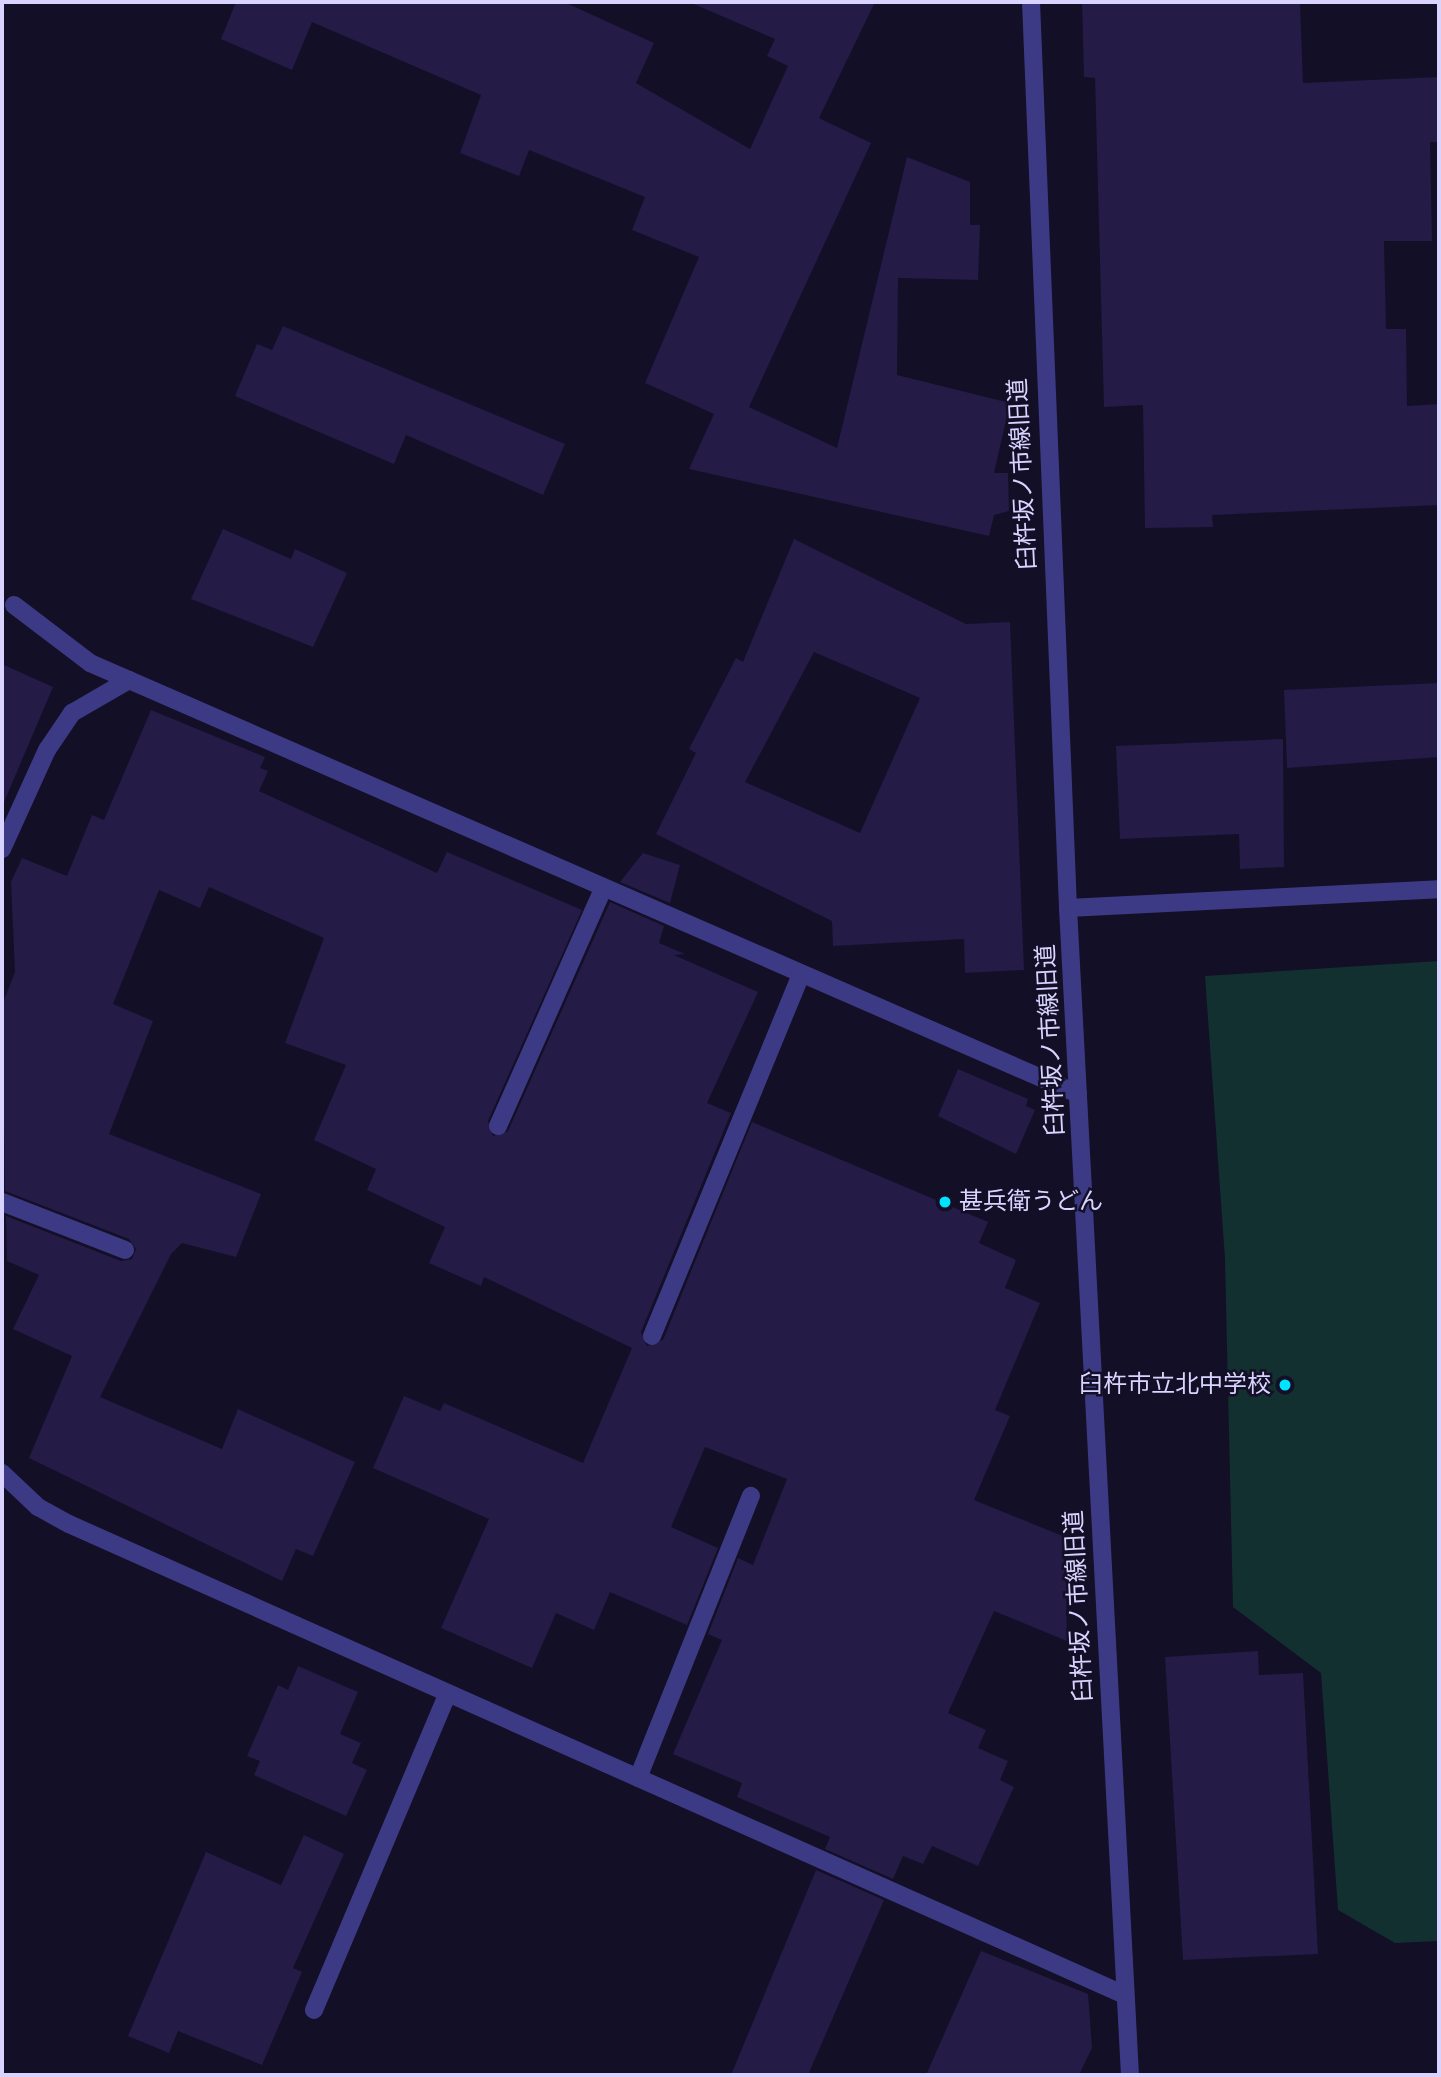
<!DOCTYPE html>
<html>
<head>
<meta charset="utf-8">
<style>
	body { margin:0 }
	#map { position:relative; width:1441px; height:2077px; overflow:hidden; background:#130f26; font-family:"Roboto Condensed","Noto Sans JP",sans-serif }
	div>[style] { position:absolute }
	.green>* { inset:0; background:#12302f }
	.building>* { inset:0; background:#241b47 }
	.minor>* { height:18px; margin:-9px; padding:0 9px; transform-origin:9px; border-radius:9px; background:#3d3a85 }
	.dots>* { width:19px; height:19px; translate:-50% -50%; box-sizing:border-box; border:4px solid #130f26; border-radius:50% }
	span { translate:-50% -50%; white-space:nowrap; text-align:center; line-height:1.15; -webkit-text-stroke:5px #130f26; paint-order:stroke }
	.street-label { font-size:24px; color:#d9d4ff }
	.poi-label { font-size:24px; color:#d9d4ff }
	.left { translate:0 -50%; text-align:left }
	.right { translate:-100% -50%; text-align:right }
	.frame { position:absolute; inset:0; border:4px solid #d9d4ff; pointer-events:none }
</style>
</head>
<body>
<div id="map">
	<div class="green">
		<div style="clip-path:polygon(1439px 961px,1439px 1941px,1395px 1943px,1338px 1910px,1321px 1673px,1233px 1607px,1225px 1259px,1205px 976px)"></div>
	</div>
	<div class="building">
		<div style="clip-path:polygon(236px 2px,564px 2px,654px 43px,636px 83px,750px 149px,788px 66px,767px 56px,775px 39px,689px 2px,875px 2px,819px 118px,871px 143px,749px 407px,837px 448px,907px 157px,970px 182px,970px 225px,980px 225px,978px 280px,898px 278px,897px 375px,1010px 403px,994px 473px,1008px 473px,1009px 511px,994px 515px,989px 536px,689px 469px,714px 414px,645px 383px,699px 257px,632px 230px,645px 197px,529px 150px,519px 176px,460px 153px,481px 95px,312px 22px,292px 70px,221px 39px)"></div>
		<div style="clip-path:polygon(1082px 2px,1300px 2px,1303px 83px,1439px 77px,1439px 142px,1430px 142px,1432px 241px,1384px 241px,1386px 329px,1406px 329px,1407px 406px,1439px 404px,1439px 505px,1212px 515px,1213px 527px,1145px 528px,1143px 405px,1104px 407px,1095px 78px,1084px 77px)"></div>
		<div style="clip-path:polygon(283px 326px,565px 444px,543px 495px,406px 435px,394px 464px,235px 396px,257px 344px,272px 350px)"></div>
		<div style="clip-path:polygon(223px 529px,291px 559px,295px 549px,347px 573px,313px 647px,191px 599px)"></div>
		<div style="clip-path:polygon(evenodd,794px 539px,966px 624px,1010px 622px,1024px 970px,965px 973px,964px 939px,833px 946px,832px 921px,656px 834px,696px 753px,689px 749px,736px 658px,743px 662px,794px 539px,814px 652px,920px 698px,860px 833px,745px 782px,814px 652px)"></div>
		<div style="clip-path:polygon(2px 664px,53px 687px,2px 807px)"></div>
		<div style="clip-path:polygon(1439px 683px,1439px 757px,1287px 768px,1284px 690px)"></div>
		<div style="clip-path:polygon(151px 710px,265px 757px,260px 768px,268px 771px,259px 791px,437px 873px,447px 852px,582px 910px,488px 1121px,493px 1136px,508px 1131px,610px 902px,664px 926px,659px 943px,685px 954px,674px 955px,758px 992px,707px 1103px,731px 1113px,641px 1332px,647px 1346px,663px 1340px,752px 1122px,988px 1222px,979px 1243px,1016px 1260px,1005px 1288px,1040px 1303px,995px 1410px,1010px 1416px,974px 1500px,1065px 1537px,1067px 1641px,994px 1611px,948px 1713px,986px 1730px,978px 1748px,1008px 1761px,1000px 1780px,1014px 1787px,978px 1866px,932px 1846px,923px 1864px,903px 1856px,893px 1879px,825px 1849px,830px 1837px,737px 1797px,742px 1783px,673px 1754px,722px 1640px,708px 1634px,738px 1558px,753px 1565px,787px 1479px,705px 1447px,671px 1527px,718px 1548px,687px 1625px,610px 1592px,594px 1630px,556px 1613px,532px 1668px,441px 1628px,489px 1519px,373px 1468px,404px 1396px,440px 1411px,444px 1403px,583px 1463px,632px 1348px,484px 1277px,481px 1286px,429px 1263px,445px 1227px,367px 1190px,376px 1169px,314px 1140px,346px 1065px,285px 1043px,324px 938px,209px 887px,200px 908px,159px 890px,113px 1004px,153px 1021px,109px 1134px,261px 1194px,236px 1257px,182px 1243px,171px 1254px,100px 1397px,222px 1449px,238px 1409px,355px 1462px,313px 1556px,296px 1549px,282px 1581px,29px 1458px,72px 1356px,13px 1329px,39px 1275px,7px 1261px,6px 1216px,121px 1261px,132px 1259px,136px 1249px,129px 1239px,5px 1191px,2px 1005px,15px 972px,11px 882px,22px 858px,67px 876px,92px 815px,104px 820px)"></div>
		<div style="clip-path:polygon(1283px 739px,1284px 867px,1240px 869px,1239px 834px,1120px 839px,1116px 746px)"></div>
		<div style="clip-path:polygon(643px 853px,680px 865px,670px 903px,620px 882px)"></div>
		<div style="clip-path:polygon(958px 1069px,1028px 1099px,1026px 1106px,1035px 1110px,1016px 1154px,938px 1116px)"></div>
		<div style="clip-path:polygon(1258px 1651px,1259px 1675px,1303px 1673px,1318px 1954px,1183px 1960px,1165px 1657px)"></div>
		<div style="clip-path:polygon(298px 1666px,358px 1692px,340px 1734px,361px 1743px,352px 1763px,367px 1770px,346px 1816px,254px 1775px,260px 1761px,247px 1756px,278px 1685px,288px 1690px)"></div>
		<div style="clip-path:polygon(304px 1835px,344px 1854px,293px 1968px,302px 1972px,262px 2065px,178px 2031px,169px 2053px,128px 2036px,206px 1852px,281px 1885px)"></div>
		<div style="clip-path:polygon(816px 1870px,884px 1900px,808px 2075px,731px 2075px)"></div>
		<div style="clip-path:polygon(981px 1951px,1088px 1994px,1092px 2048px,1079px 2075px,926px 2075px)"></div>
	</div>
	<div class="minor">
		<div style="left:1031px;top:2px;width:907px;rotate:87.66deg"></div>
		<div style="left:1068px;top:908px;width:1169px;rotate:86.96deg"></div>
		<div style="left:14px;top:605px;width:96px;rotate:37.3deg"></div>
		<div style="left:90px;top:663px;width:1078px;rotate:23.57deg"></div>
		<div style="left:2px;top:849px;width:109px;rotate:-65.6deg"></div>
		<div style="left:47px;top:750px;width:45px;rotate:-56deg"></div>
		<div style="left:72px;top:713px;width:66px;rotate:-30.1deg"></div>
		<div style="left:1068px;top:908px;width:371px;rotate:-2.9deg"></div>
		<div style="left:498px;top:1126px;width:261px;rotate:-66.1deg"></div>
		<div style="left:2px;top:1202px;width:132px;rotate:21.3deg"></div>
		<div style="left:652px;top:1336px;width:391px;rotate:-67.6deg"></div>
		<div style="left:2px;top:1473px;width:50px;rotate:43.4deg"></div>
		<div style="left:38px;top:1507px;width:35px;rotate:29deg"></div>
		<div style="left:69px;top:1524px;width:1156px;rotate:24.04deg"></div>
		<div style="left:638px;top:1778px;width:304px;rotate:-68.2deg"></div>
		<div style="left:314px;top:2010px;width:344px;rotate:-67.1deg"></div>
	</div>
	<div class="dots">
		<div style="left:945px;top:1202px;background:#00e5ff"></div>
		<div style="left:1285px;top:1385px;background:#00e5ff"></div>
	</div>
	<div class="street-label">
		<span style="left:1023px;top:474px;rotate:-93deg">臼杵坂ノ市線旧道</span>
		<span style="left:1051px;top:1040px;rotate:-93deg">臼杵坂ノ市線旧道</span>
		<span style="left:1079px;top:1606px;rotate:-93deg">臼杵坂ノ市線旧道</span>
	</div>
	<div class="poi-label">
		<span class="left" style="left:959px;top:1202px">甚兵衛うどん</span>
		<span class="right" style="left:1271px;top:1385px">臼杵市立北中学校</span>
	</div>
	<div class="frame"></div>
</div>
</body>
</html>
